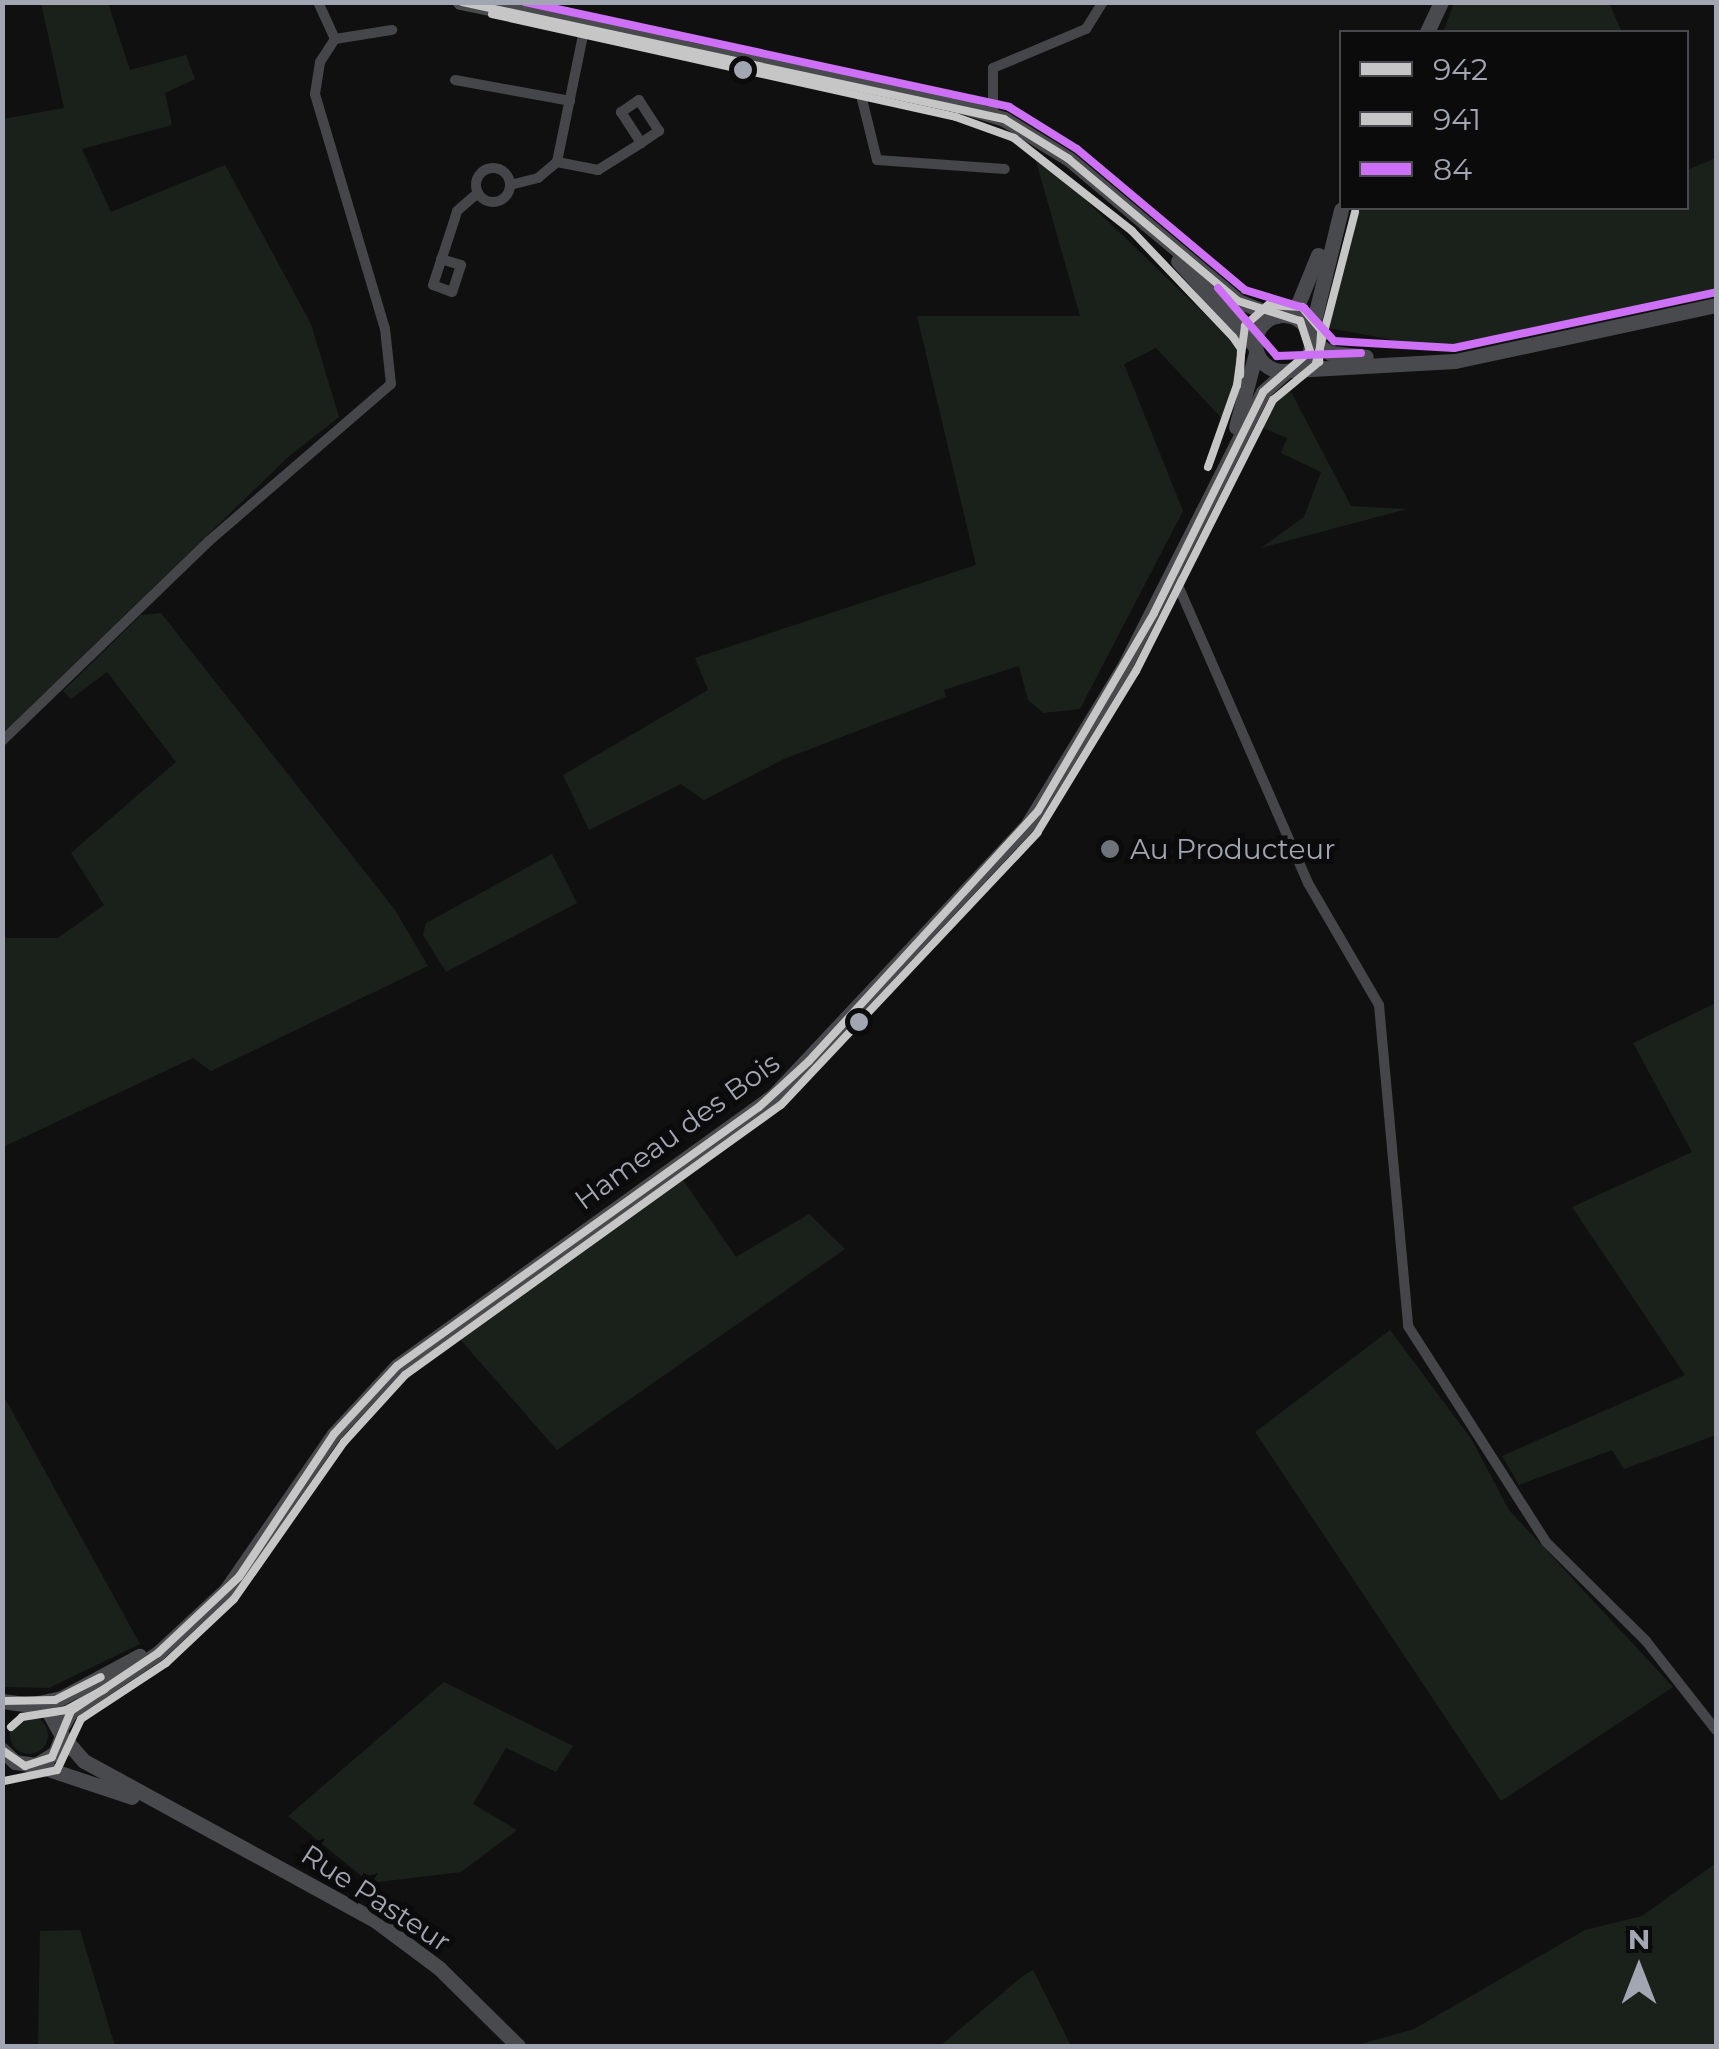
<!DOCTYPE html>
<html>
<head>
<meta charset="utf-8">
<style>
	body { margin:0 }
	#map { position:relative; width:1719px; height:2049px; overflow:hidden; background:#101011; font-family:Montserrat,sans-serif }
	div>[style] { position:absolute }
	.green>* { inset:0; background:#1a211b }
	.round { border-radius:50% }
	.street>* { height:10px; margin:-5px; padding:0 5px; transform-origin:5px; border-radius:5px; background:#454649 }
	.street>.ring { margin:-5px; padding:0; box-sizing:content-box; background:none; border:10px solid #454649; border-radius:50% }
	.secondary>* { height:15px; margin:-7.5px; padding:0 7.5px; transform-origin:7.5px; border-radius:7.5px; background:#494a4d }
	.secondary>.ring { margin:-7.5px; padding:0; box-sizing:content-box; background:none; border:15px solid #494a4d; border-radius:50% }
	.bus-1>* { height:8px; margin:-4px; padding:0 4px; transform-origin:4px; border-radius:4px; background:#c6c6c6 }
	.bus-2>* { height:8px; margin:-4px; padding:0 4px; transform-origin:4px; border-radius:4px; background:#c6c6c6 }
	.bus-3>* { height:8px; margin:-4px; padding:0 4px; transform-origin:4px; border-radius:4px; background:#ce70f6 }
	.dots>* { width:28px; height:28px; translate:-50% -50%; box-sizing:border-box; border:5px solid #0b0b0c; border-radius:50% }
	span { translate:-50% -50%; white-space:nowrap; text-align:center; line-height:1.15; -webkit-text-stroke:10px #0b0b0c; paint-order:stroke }
	.poi-label { font-size:28px; color:#a1a6b2 }
	.left { translate:0 -50%; text-align:left }
	.street-label { font-size:28px; color:#a1a6b2 }
	.frame { position:absolute; inset:0; border:5px solid #a1a6b2; pointer-events:none }
	.legend { position:absolute; left:1339px; top:30px; width:350px; height:180px; box-sizing:border-box; background:#0b0b0c; border:2px solid #47494e; margin:0; padding:12px 18px; list-style:none; font-size:30px; color:#a1a6b2 }
	.legend li { display:flex; align-items:center; gap:20px; height:50px }
	.legend b { width:50px; border:2px solid #47494e }
	.north { position:absolute; left:1589px; top:1919px; width:100px; height:100px; -webkit-text-stroke:8px #0b0b0c; paint-order:stroke; rotate:0deg; font-size:28px; font-weight:700; line-height:40px; text-align:center; color:#a1a6b2 }
	.north::after { content:''; display:block; margin:auto; width:35px; height:45px; background:#a1a6b2; clip-path:polygon(50% 0,100% 100%,50% 72%,0 100%) }
</style>
</head>
<body>
<div id="map">
	<div class="green">
		<div style="clip-path:polygon(41px 3px,108px 3px,130px 70px,186px 55px,195px 79px,165px 93px,172px 125px,82px 149px,111px 212px,225px 165px,311px 324px,339px 417px,288px 457px,3px 733px,3px 119px,64px 108px)"></div>
		<div style="clip-path:polygon(1609px 3px,1622px 32px,1444px 30px,1454px 3px)"></div>
		<div style="clip-path:polygon(1716px 158px,1716px 291px,1448px 350px,1323px 327px,1358px 208px,1686px 208px,1687px 170px)"></div>
		<div style="clip-path:polygon(1036px 161px,1046px 162px,1240px 348px,1238px 391px,1227px 424px,1156px 348px,1124px 364px,1183px 511px,1080px 709px,1043px 713px,1028px 700px,1019px 666px,944px 690px,946px 697px,784px 759px,704px 800px,681px 784px,589px 830px,563px 775px,708px 690px,695px 658px,976px 565px,917px 316px,1080px 316px)"></div>
		<div style="clip-path:polygon(1291px 392px,1351px 506px,1407px 509px,1261px 548px,1304px 517px,1321px 472px,1281px 453px,1287px 438px,1259px 426px,1274px 397px)"></div>
		<div style="clip-path:polygon(161px 613px,395px 910px,428px 966px,211px 1071px,193px 1058px,3px 1147px,3px 938px,58px 938px,104px 905px,71px 853px,176px 762px,107px 672px,71px 699px,63px 691px,141px 615px)"></div>
		<div style="clip-path:polygon(552px 854px,577px 903px,446px 972px,423px 935px,426px 923px)"></div>
		<div style="clip-path:polygon(1716px 1003px,1716px 1435px,1624px 1469px,1612px 1450px,1519px 1485px,1502px 1456px,1685px 1375px,1572px 1207px,1692px 1152px,1633px 1043px)"></div>
		<div style="clip-path:polygon(683px 1180px,736px 1257px,809px 1214px,845px 1249px,557px 1450px,459px 1338px)"></div>
		<div style="clip-path:polygon(1390px 1330px,1472px 1440px,1509px 1510px,1673px 1687px,1501px 1801px,1255px 1432px)"></div>
		<div style="clip-path:polygon(2px 1393px,140px 1644px,49px 1688px,3px 1687px)"></div>
		<div style="clip-path:polygon(444px 1682px,573px 1746px,556px 1772px,506px 1748px,473px 1804px,517px 1830px,461px 1872px,370px 1883px,288px 1816px)"></div>
		<div class="round" style="left:10px;top:1716px;width:38px;height:38px"></div>
		<div style="clip-path:polygon(1716px 1863px,1716px 2046px,1354px 2046px,1414px 2029px,1585px 1930px,1642px 1916px)"></div>
		<div style="clip-path:polygon(80px 1930px,115px 2046px,38px 2046px,40px 1931px)"></div>
		<div style="clip-path:polygon(1033px 1970px,1071px 2046px,940px 2046px,1024px 1975px)"></div>
	</div>
	<div class="street">
		<div style="left:318px;top:2px;width:41px;rotate:65.3deg"></div>
		<div style="left:335px;top:39px;width:58px;rotate:-9deg"></div>
		<div style="left:455px;top:80px;width:117px;rotate:10.3deg"></div>
		<div style="left:858px;top:83px;width:79px;rotate:76.1deg"></div>
		<div style="left:877px;top:160px;width:128px;rotate:4deg"></div>
		<div style="left:993px;top:116px;width:48px;rotate:-90deg"></div>
		<div style="left:993px;top:68px;width:101px;rotate:-22.8deg"></div>
		<div style="left:1086px;top:29px;width:32px;rotate:-58deg"></div>
		<div style="left:557px;top:162px;width:42px;rotate:11deg"></div>
		<div style="left:598px;top:170px;width:51px;rotate:-32.1deg"></div>
		<div style="left:641px;top:143px;width:22px;rotate:-34deg"></div>
		<div style="left:659px;top:131px;width:37px;rotate:-123deg"></div>
		<div style="left:639px;top:100px;width:22px;rotate:146deg"></div>
		<div style="left:621px;top:112px;width:37px;rotate:57deg"></div>
		<div class="ring" style="left:476px;top:168px;width:24px;height:24px"></div>
		<div style="left:510px;top:185px;width:29px;rotate:-14deg"></div>
		<div style="left:538px;top:178px;width:25px;rotate:-40deg"></div>
		<div style="left:557px;top:162px;width:140px;rotate:-78.4deg"></div>
		<div style="left:441px;top:259px;width:21px;rotate:17deg"></div>
		<div style="left:461px;top:265px;width:28px;rotate:108deg"></div>
		<div style="left:452px;top:292px;width:20px;rotate:-160deg"></div>
		<div style="left:433px;top:285px;width:71px;rotate:-71.8deg"></div>
		<div style="left:455px;top:218px;width:7px;rotate:-74deg"></div>
		<div style="left:457px;top:211px;width:28px;rotate:-41deg"></div>
		<div style="left:1173px;top:574px;width:337px;rotate:66.4deg"></div>
		<div style="left:1308px;top:883px;width:141px;rotate:59.8deg"></div>
		<div style="left:1379px;top:1005px;width:322px;rotate:84.8deg"></div>
		<div style="left:1408px;top:1326px;width:256px;rotate:57.4deg"></div>
		<div style="left:1546px;top:1542px;width:141px;rotate:44.7deg"></div>
		<div style="left:1646px;top:1641px;width:113px;rotate:51.8deg"></div>
		<div style="left:2px;top:741px;width:288px;rotate:-44deg"></div>
		<div style="left:209px;top:541px;width:240px;rotate:-40.8deg"></div>
		<div style="left:391px;top:384px;width:55px;rotate:-96.2deg"></div>
		<div style="left:385px;top:329px;width:245px;rotate:-106.6deg"></div>
		<div style="left:315px;top:94px;width:32px;rotate:-81deg"></div>
		<div style="left:320px;top:62px;width:27px;rotate:-57deg"></div>
	</div>
	<div class="secondary">
		<div style="left:460px;top:2px;width:498px;rotate:11.6deg"></div>
		<div style="left:948px;top:102px;width:59px;rotate:16.9deg"></div>
		<div style="left:1004px;top:119px;width:76px;rotate:31.6deg"></div>
		<div style="left:1069px;top:159px;width:221px;rotate:40deg"></div>
		<div style="left:1238px;top:301px;width:41px;rotate:21.5deg"></div>
		<div style="left:495px;top:2px;width:188px;rotate:12deg"></div>
		<div style="left:1427px;top:32px;width:33px;rotate:-65deg"></div>
		<div style="left:1178px;top:261px;width:113px;rotate:47.9deg"></div>
		<div class="ring" style="left:1255px;top:315px;width:41px;height:41px"></div>
		<div style="left:1282px;top:315px;width:19px;rotate:-35deg"></div>
		<div style="left:1298px;top:304px;width:53px;rotate:-67.8deg"></div>
		<div style="left:1310px;top:337px;width:131px;rotate:-76.3deg"></div>
		<div style="left:1311px;top:341px;width:22px;rotate:32deg"></div>
		<div style="left:1330px;top:353px;width:36px;rotate:6deg"></div>
		<div style="left:1293px;top:370px;width:162px;rotate:-3.2deg"></div>
		<div style="left:1455px;top:361px;width:267px;rotate:-12.1deg"></div>
		<div style="left:1236px;top:427px;width:77px;rotate:-74.9deg"></div>
		<div style="left:2px;top:1701px;width:44px;rotate:7.8deg"></div>
		<div style="left:46px;top:1707px;width:33px;rotate:61deg"></div>
		<div style="left:62px;top:1736px;width:18px;rotate:112deg"></div>
		<div style="left:55px;top:1753px;width:22px;rotate:148deg"></div>
		<div style="left:36px;top:1765px;width:21px;rotate:-172deg"></div>
		<div style="left:15px;top:1762px;width:18px;rotate:-137deg"></div>
		<div style="left:38px;top:1703px;width:24px;rotate:-12deg"></div>
		<div style="left:61px;top:1698px;width:89px;rotate:-28.3deg"></div>
		<div style="left:61px;top:1728px;width:20px;rotate:-60deg"></div>
		<div style="left:71px;top:1711px;width:105px;rotate:-33.7deg"></div>
		<div style="left:158px;top:1653px;width:93px;rotate:-42.8deg"></div>
		<div style="left:226px;top:1590px;width:190px;rotate:-55.3deg"></div>
		<div style="left:334px;top:1434px;width:93px;rotate:-47.2deg"></div>
		<div style="left:397px;top:1366px;width:463px;rotate:-35.7deg"></div>
		<div style="left:773px;top:1096px;width:373px;rotate:-46.8deg"></div>
		<div style="left:1028px;top:824px;width:186px;rotate:-58.6deg"></div>
		<div style="left:1125px;top:665px;width:306px;rotate:-63.2deg"></div>
		<div style="left:1263px;top:392px;width:31px;rotate:-42deg"></div>
		<div style="left:62px;top:1736px;width:33px;rotate:49deg"></div>
		<div style="left:84px;top:1761px;width:333px;rotate:28.7deg"></div>
		<div style="left:376px;top:1921px;width:79px;rotate:36.7deg"></div>
		<div style="left:439px;top:1968px;width:111px;rotate:44.6deg"></div>
		<div style="left:36px;top:1765px;width:101px;rotate:18.4deg"></div>
	</div>
	<div class="bus-1">
		<div style="left:2px;top:1701px;width:53px;rotate:-1.1deg"></div>
		<div style="left:55px;top:1700px;width:51px;rotate:-26.6deg"></div>
		<div style="left:2px;top:1750px;width:28px;rotate:35deg"></div>
		<div style="left:25px;top:1766px;width:28px;rotate:-18deg"></div>
		<div style="left:52px;top:1757px;width:50px;rotate:-67.6deg"></div>
		<div style="left:71px;top:1711px;width:105px;rotate:-33.7deg"></div>
		<div style="left:158px;top:1653px;width:111px;rotate:-43.2deg"></div>
		<div style="left:239px;top:1577px;width:172px;rotate:-56.4deg"></div>
		<div style="left:334px;top:1434px;width:93px;rotate:-47.2deg"></div>
		<div style="left:397px;top:1366px;width:445px;rotate:-35.6deg"></div>
		<div style="left:759px;top:1107px;width:68px;rotate:-42.6deg"></div>
		<div style="left:809px;top:1061px;width:339px;rotate:-47.5deg"></div>
		<div style="left:1038px;top:811px;width:229px;rotate:-59.6deg"></div>
		<div style="left:1154px;top:613px;width:246px;rotate:-63.7deg"></div>
		<div style="left:1263px;top:392px;width:62px;rotate:-41.1deg"></div>
		<div style="left:1310px;top:351px;width:32px;rotate:-108deg"></div>
		<div style="left:1300px;top:321px;width:65px;rotate:-162.1deg"></div>
		<div style="left:1238px;top:301px;width:221px;rotate:-140deg"></div>
		<div style="left:1069px;top:159px;width:76px;rotate:-148.4deg"></div>
		<div style="left:1004px;top:119px;width:554px;rotate:-167.82deg"></div>
	</div>
	<div class="bus-2">
		<div style="left:492px;top:14px;width:475px;rotate:12.5deg"></div>
		<div style="left:956px;top:117px;width:62px;rotate:19.9deg"></div>
		<div style="left:1014px;top:138px;width:150px;rotate:38.2deg"></div>
		<div style="left:1132px;top:231px;width:146px;rotate:46.4deg"></div>
		<div style="left:1233px;top:337px;width:14px;rotate:56deg"></div>
		<div style="left:1241px;top:349px;width:26px;rotate:92deg"></div>
		<div style="left:1316px;top:363px;width:156px;rotate:-75.5deg"></div>
		<div style="left:11px;top:1727px;width:15px;rotate:-42deg"></div>
		<div style="left:22px;top:1717px;width:45px;rotate:-9deg"></div>
		<div style="left:66px;top:1710px;width:44px;rotate:-28.3deg"></div>
		<div style="left:4px;top:1781px;width:54px;rotate:-11.7deg"></div>
		<div style="left:57px;top:1770px;width:56px;rotate:-64.8deg"></div>
		<div style="left:81px;top:1719px;width:102px;rotate:-33.4deg"></div>
		<div style="left:166px;top:1663px;width:93px;rotate:-43.3deg"></div>
		<div style="left:234px;top:1599px;width:192px;rotate:-55deg"></div>
		<div style="left:344px;top:1442px;width:91px;rotate:-47.7deg"></div>
		<div style="left:405px;top:1375px;width:463px;rotate:-35.7deg"></div>
		<div style="left:781px;top:1105px;width:374px;rotate:-46.7deg"></div>
		<div style="left:1037px;top:833px;width:190px;rotate:-58.6deg"></div>
		<div style="left:1136px;top:671px;width:304px;rotate:-63.2deg"></div>
		<div style="left:1273px;top:400px;width:60px;rotate:-39.6deg"></div>
		<div style="left:1319px;top:362px;width:32px;rotate:-86deg"></div>
		<div style="left:1321px;top:330px;width:30px;rotate:-130deg"></div>
		<div style="left:1302px;top:307px;width:34px;rotate:-177deg"></div>
		<div style="left:1268px;top:305px;width:31px;rotate:138deg"></div>
		<div style="left:1245px;top:326px;width:60px;rotate:97.7deg"></div>
		<div style="left:1237px;top:385px;width:87px;rotate:109.5deg"></div>
	</div>
	<div class="bus-3">
		<div style="left:525px;top:2px;width:495px;rotate:12.2deg"></div>
		<div style="left:1009px;top:107px;width:80px;rotate:31.7deg"></div>
		<div style="left:1077px;top:149px;width:219px;rotate:40deg"></div>
		<div style="left:1245px;top:290px;width:62px;rotate:17deg"></div>
		<div style="left:1304px;top:308px;width:45px;rotate:47.7deg"></div>
		<div style="left:1334px;top:341px;width:120px;rotate:3.3deg"></div>
		<div style="left:1454px;top:348px;width:265px;rotate:-12deg"></div>
		<div style="left:1218px;top:288px;width:90px;rotate:49.1deg"></div>
		<div style="left:1277px;top:356px;width:84px;rotate:-2deg"></div>
	</div>
	<div class="dots">
		<div style="left:743px;top:70px;background:#a1a6b2"></div>
		<div style="left:1110px;top:849px;background:#6e727a"></div>
		<div style="left:859px;top:1022px;background:#a1a6b2"></div>
	</div>
	<div class="poi-label">
		<span class="left" style="left:1130px;top:849px">Au Producteur</span>
	</div>
	<div class="street-label">
		<span style="left:677px;top:1131px;rotate:-36deg">Hameau des Bois</span>
		<span style="left:376px;top:1898px;rotate:33deg">Rue Pasteur</span>
	</div>
	<div class="frame"></div>
	<ul class="legend">
	<li><b style="height:12px;background:#c6c6c6"></b>942</li>
	<li><b style="height:12px;background:#c6c6c6"></b>941</li>
	<li><b style="height:12px;background:#ce70f6"></b>84</li>
	</ul>
	<div class="north">N</div>
</div>
</body>
</html>
